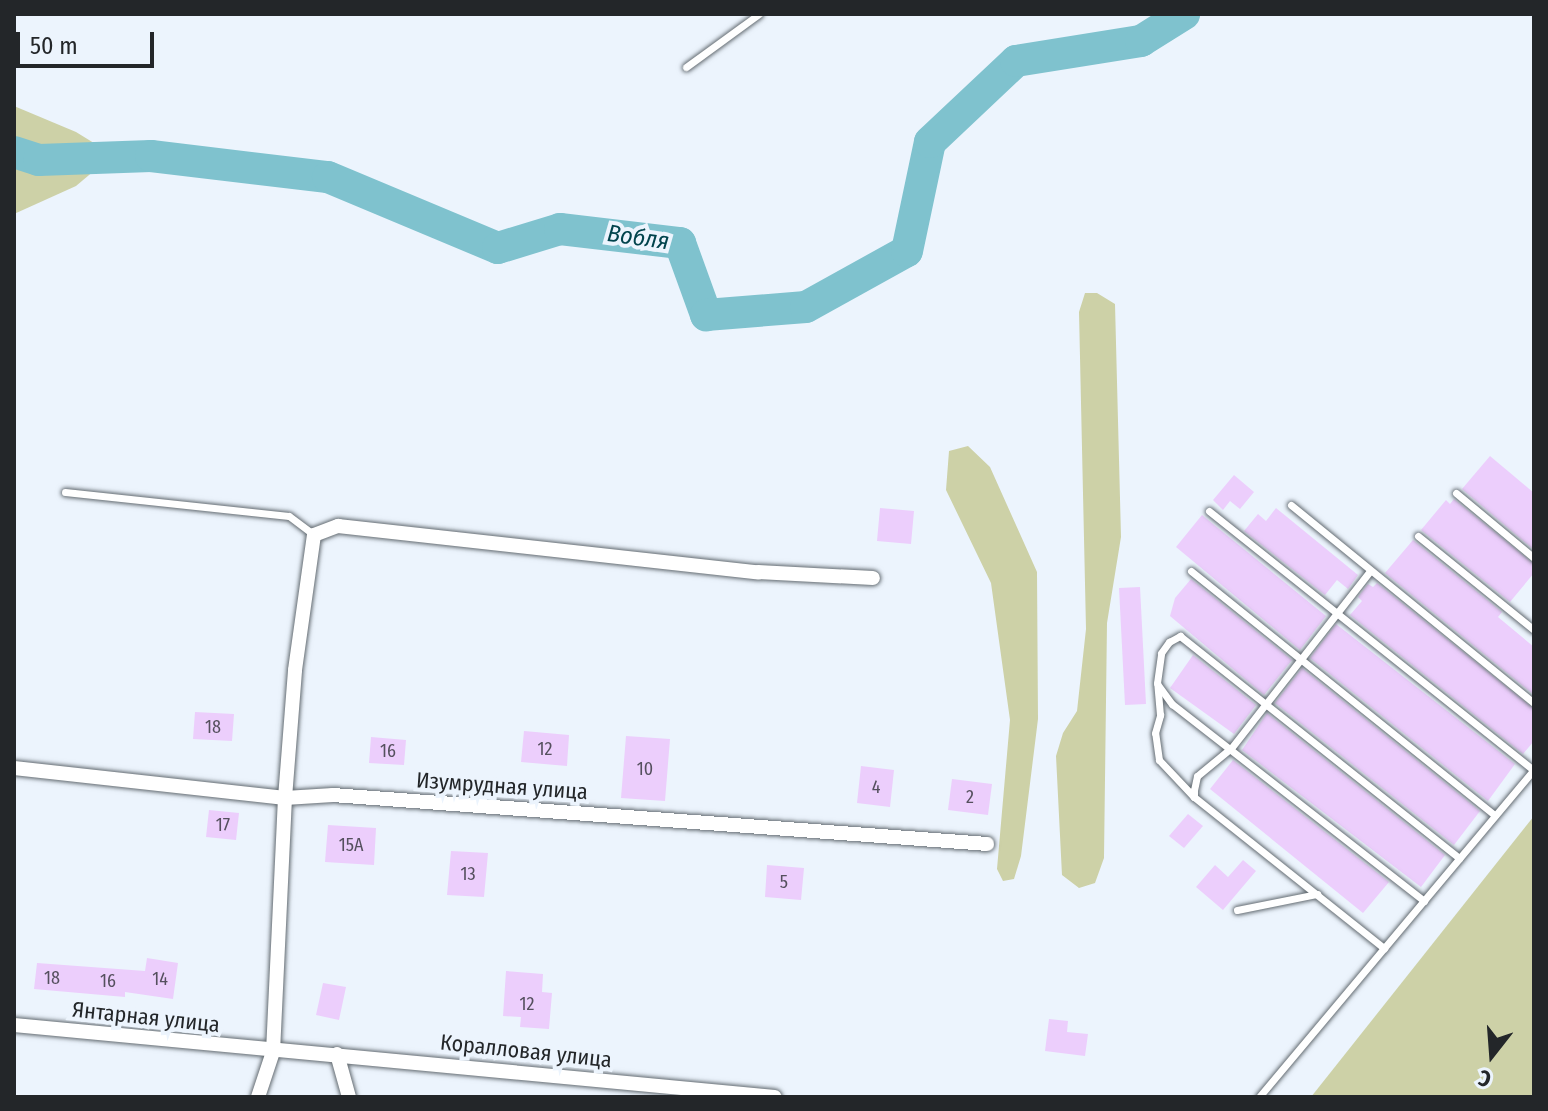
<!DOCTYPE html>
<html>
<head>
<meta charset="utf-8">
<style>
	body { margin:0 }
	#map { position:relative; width:1548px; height:1111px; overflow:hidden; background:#ecf4fd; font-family:"Fira Sans Condensed",sans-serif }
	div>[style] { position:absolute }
	.green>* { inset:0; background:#cdd1a7 }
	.river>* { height:32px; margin:-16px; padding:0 16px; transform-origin:16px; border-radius:16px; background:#7fc2ce }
	.building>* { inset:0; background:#eccefc }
	.roads { filter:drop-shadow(0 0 2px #646c72) drop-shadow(0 0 2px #646c72) }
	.service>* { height:7px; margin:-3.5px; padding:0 3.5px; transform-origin:3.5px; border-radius:3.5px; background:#fff }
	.minor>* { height:14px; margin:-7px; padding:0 7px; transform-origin:7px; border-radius:7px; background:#fff }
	span { translate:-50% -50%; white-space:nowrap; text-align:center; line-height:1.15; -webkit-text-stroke:8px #ecf4fd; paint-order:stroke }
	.number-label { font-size:18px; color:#55505e }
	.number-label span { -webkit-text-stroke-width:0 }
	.street-label { font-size:22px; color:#232629 }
	.water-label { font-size:24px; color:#01434c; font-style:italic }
	.frame { position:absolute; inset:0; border:16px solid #232629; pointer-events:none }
	.north { position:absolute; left:1452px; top:1015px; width:80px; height:80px; -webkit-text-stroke:6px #ecf4fd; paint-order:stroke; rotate:197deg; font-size:22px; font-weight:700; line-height:32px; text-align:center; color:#232629 }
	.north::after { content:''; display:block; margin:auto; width:28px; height:36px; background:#232629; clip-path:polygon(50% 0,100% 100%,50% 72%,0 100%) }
	.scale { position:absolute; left:16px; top:32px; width:138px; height:36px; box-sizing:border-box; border:4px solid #232629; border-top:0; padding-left:10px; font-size:24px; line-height:28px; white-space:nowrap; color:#232629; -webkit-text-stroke:6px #ecf4fd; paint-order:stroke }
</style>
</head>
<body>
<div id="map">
	<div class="green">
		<div style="clip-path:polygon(14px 106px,76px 132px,102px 148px,108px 159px,76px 186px,14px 214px)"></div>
		<div style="clip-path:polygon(1085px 293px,1097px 293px,1115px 304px,1121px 537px,1107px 623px,1104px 858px,1095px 883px,1079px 888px,1062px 875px,1056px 756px,1063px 733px,1077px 711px,1086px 629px,1079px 312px)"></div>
		<div style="clip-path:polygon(968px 446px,990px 467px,1037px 572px,1038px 719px,1021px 856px,1014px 879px,1003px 881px,997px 869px,1010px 720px,991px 583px,946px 490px,949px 451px)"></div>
		<div style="clip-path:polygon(1534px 816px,1534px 1097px,1311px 1097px)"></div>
	</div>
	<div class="river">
		<div style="left:14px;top:152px;width:26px;rotate:18deg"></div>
		<div style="left:39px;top:160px;width:112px;rotate:-2deg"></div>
		<div style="left:151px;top:156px;width:178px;rotate:6.8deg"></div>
		<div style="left:328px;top:177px;width:184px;rotate:22.7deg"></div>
		<div style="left:498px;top:248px;width:65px;rotate:-17deg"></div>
		<div style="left:560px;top:229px;width:121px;rotate:6.7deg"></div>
		<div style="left:680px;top:243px;width:77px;rotate:70.1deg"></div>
		<div style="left:706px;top:315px;width:100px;rotate:-4.6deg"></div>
		<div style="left:806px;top:307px;width:115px;rotate:-29deg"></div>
		<div style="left:907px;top:251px;width:111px;rotate:-78.1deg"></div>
		<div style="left:930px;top:142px;width:118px;rotate:-43.3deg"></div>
		<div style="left:1016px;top:61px;width:127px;rotate:-9.1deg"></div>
		<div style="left:1141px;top:41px;width:51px;rotate:-32.1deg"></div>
	</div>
	<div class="building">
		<div style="clip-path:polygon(1490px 456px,1534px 493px,1534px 550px,1462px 489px)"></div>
		<div style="clip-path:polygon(1234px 475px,1254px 492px,1240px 509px,1230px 501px,1223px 510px,1213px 500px)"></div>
		<div style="clip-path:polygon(1454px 499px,1534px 564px,1534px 573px,1510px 602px,1421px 530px,1446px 500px,1450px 504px)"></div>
		<div style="clip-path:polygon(880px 508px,914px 511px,911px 544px,877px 541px)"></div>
		<div style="clip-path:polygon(1276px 508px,1358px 575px,1348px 589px,1337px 580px,1325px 595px,1244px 531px,1258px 514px,1266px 521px)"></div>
		<div style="clip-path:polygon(1202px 515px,1326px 616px,1300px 650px,1176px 547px)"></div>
		<div style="clip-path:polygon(1413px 540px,1502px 612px,1498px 617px,1534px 647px,1534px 695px,1385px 573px)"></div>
		<div style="clip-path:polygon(1191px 579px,1292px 660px,1264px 695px,1170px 616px,1175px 598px)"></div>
		<div style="clip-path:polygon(1377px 583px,1534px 709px,1534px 741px,1523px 754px,1350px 615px,1362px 601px,1358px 597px,1368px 584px,1373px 587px)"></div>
		<div style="clip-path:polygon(1140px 587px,1146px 704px,1125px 705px,1119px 588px)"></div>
		<div style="clip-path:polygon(1336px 624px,1515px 764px,1488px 801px,1310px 658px)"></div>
		<div style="clip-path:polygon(1193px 655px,1256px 705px,1234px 734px,1170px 688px)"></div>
		<div style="clip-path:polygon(1302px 668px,1480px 811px,1454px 845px,1275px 703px)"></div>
		<div style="clip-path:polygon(195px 712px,234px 714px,232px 741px,193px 739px)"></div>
		<div style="clip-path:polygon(1267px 713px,1445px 855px,1421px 887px,1242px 750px)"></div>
		<div style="clip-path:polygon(524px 731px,569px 735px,567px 766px,521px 762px)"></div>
		<div style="clip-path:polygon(626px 736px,670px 739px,665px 801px,621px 798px)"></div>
		<div style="clip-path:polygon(371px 737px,406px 740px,404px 765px,369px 763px)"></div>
		<div style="clip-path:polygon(1233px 760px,1389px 882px,1363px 913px,1210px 789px)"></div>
		<div style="clip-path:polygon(861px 766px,894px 770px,890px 807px,857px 803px)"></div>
		<div style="clip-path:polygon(952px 779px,992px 784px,988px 815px,948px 810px)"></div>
		<div style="clip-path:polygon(209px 810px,239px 813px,236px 840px,206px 837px)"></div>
		<div style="clip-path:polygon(1188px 814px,1203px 826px,1184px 848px,1169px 836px)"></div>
		<div style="clip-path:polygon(328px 825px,376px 828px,374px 865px,325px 862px)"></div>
		<div style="clip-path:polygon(451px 851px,488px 853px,484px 897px,447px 895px)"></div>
		<div style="clip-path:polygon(1243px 860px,1256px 871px,1223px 910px,1196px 887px,1215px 865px,1228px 877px)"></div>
		<div style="clip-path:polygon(767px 865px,804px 868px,801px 900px,765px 897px)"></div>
		<div style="clip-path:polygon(147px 958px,178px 963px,173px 999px,125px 992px,125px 997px,34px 989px,37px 963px,145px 971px)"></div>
		<div style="clip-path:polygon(506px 971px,543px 974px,542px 992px,552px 993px,549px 1029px,520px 1027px,521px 1017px,503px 1016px)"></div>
		<div style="clip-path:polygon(323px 983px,346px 987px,339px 1020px,316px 1015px)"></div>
		<div style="clip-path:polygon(1049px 1019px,1068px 1021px,1067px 1032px,1088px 1034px,1085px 1056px,1045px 1051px)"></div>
	</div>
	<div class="roads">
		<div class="service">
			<div style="left:686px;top:67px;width:90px;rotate:-36deg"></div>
			<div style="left:65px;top:492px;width:225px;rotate:6.1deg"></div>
			<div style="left:289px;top:516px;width:31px;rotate:37deg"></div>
			<div style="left:1456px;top:493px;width:102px;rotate:39.8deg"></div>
			<div style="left:1291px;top:505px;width:313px;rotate:39.2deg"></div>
			<div style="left:1209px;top:511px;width:415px;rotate:38.6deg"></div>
			<div style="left:1418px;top:536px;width:149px;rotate:39deg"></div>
			<div style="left:1191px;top:571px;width:390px;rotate:38.8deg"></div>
			<div style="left:1370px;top:571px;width:225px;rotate:128.1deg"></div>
			<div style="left:1231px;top:748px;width:44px;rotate:140.5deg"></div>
			<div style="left:1197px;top:776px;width:14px;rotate:102deg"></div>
			<div style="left:1194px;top:790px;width:7px;rotate:90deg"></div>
			<div style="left:1194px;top:797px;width:243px;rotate:38.5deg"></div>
			<div style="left:1158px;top:685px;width:24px;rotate:54deg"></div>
			<div style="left:1172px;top:704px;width:320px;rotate:38deg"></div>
			<div style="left:1194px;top:797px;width:51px;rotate:-133.4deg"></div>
			<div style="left:1159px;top:760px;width:27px;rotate:-98deg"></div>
			<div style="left:1155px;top:733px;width:19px;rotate:-74deg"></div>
			<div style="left:1160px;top:715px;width:32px;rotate:-95deg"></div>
			<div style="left:1157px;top:683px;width:30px;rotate:-82deg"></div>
			<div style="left:1161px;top:653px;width:14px;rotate:-54deg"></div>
			<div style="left:1169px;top:642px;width:13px;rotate:-29deg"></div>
			<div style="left:1180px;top:636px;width:357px;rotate:38.5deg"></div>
			<div style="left:1237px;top:910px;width:82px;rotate:-11.3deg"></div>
			<div style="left:1259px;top:1097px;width:428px;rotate:-50deg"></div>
		</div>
		<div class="minor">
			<div style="left:14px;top:768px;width:273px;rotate:6.3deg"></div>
			<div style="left:285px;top:798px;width:48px;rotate:-3.6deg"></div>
			<div style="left:333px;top:795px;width:656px;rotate:4.28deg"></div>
			<div style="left:14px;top:1025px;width:764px;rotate:5.4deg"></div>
			<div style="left:337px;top:1054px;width:45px;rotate:74.4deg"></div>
			<div style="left:258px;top:1097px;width:47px;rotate:-71.6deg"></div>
			<div style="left:273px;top:1052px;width:254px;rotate:-87.3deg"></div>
			<div style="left:285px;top:798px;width:128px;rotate:-85.5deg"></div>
			<div style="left:295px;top:670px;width:136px;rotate:-82deg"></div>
			<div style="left:314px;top:535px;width:26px;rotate:-21deg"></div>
			<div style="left:338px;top:526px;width:423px;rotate:6.3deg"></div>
			<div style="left:758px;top:572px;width:115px;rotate:3deg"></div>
		</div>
	</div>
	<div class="number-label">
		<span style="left:213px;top:727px">18</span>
		<span style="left:545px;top:749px">12</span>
		<span style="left:388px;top:751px">16</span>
		<span style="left:645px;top:769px">10</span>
		<span style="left:876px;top:787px">4</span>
		<span style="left:970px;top:797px">2</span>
		<span style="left:223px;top:825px">17</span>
		<span style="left:351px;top:845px">15А</span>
		<span style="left:468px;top:874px">13</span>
		<span style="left:784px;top:882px">5</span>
		<span style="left:52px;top:978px">18</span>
		<span style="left:160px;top:979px">14</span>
		<span style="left:108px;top:981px">16</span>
		<span style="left:527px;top:1004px">12</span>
	</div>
	<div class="street-label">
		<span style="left:502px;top:786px;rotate:4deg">Изумрудная улица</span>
		<span style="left:146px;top:1017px;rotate:6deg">Янтарная улица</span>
		<span style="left:526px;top:1051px;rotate:6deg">Коралловая улица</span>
	</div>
	<div class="water-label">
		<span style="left:638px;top:238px;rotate:8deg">Вобля</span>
	</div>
	<div class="frame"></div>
	<div class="north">С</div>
	<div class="scale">50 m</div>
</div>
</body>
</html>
